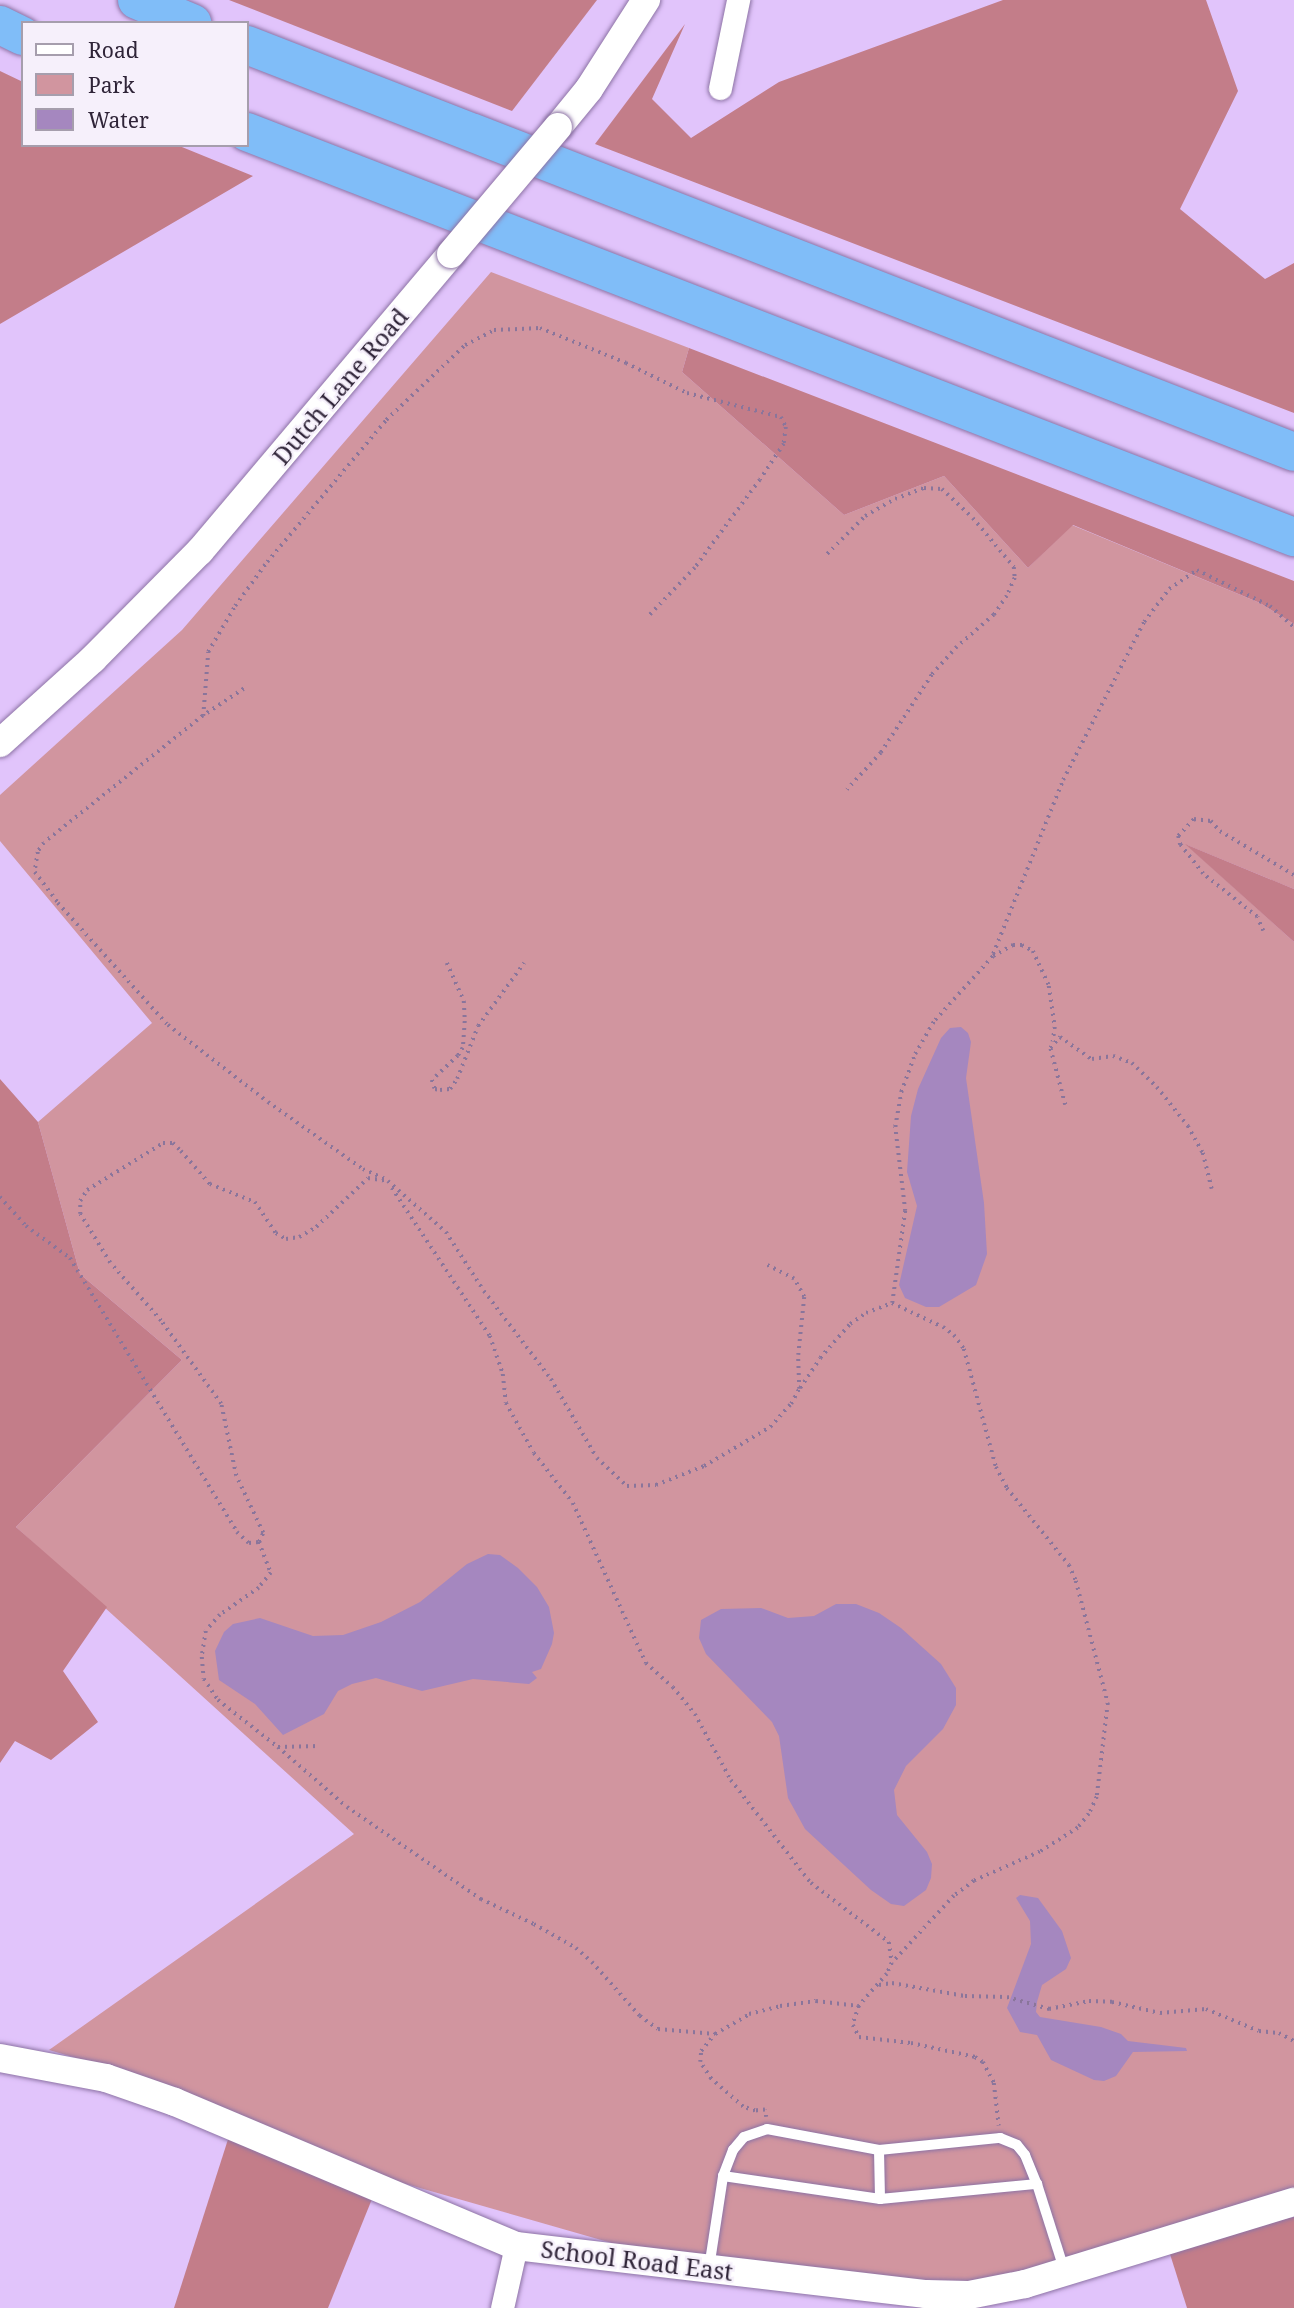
<!DOCTYPE html>
<html>
<head>
<meta charset="utf-8">
<style>
	body { margin:0 }
	#map { position:relative; width:1294px; height:2308px; overflow:hidden; background:#e1c4fb; font-family:"Noto Serif",serif }
	div>[style] { position:absolute }
	.green>* { inset:0; background:#d1959f }
	.forest>* { inset:0; background:#c37d89 }
	.water>* { inset:0; background:#a587bf }
	.path>* { height:3.5px; margin-top:-1.75px; transform-origin:0; background:repeating-linear-gradient(90deg,#8a759b 0 2px,transparent 0 7px) }
	.roads { filter:drop-shadow(0 0 2px #8d73a5) drop-shadow(0 0 2px #8d73a5) }
	.service>* { height:10px; margin:-5px; padding:0 5px; transform-origin:5px; border-radius:5px; background:#fff }
	.minor>* { height:23px; margin:-11.5px; padding:0 11.5px; transform-origin:11.5px; border-radius:11.5px; background:#fff }
	.tertiary>* { height:28px; margin:-14px; padding:0 14px; transform-origin:14px; border-radius:14px; background:#fff }
	.motorway>* { height:38px; margin:-19px; padding:0 19px; transform-origin:19px; border-radius:19px; background:#80bdf8 }
	.bridges { filter:drop-shadow(0 0 2px #8d73a5) drop-shadow(0 0 2px #8d73a5) }
	.tertiary-bridge>* { height:28px; margin:-14px; padding:0 14px; transform-origin:14px; border-radius:14px; background:#fff }
	span { translate:-50% -50%; white-space:nowrap; text-align:center; line-height:1.15; -webkit-text-stroke:5px #f6f0fb; paint-order:stroke }
	.street-label { font-size:24px; color:#2f2438 }
	.legend { position:absolute; left:21px; top:21px; width:228px; height:126px; box-sizing:border-box; background:#f6f0fb; border:2px solid #a69ead; margin:0; padding:9px 12px; list-style:none; font-size:21px; color:#2f2438 }
	.legend li { display:flex; align-items:center; gap:14px; height:35px }
	.legend b { width:35px; border:2px solid #a69ead }
</style>
</head>
<body>
<div id="map">
	<div class="green">
		<div style="clip-path:polygon(491px 272px,689px 348px,682px 372px,844px 515px,944px 476px,1028px 568px,1072px 525px,1260px 603px,1294px 624px,1294px 889px,1187px 845px,1294px 942px,1294px 2208px,1223px 2231px,1170px 2254px,911px 2305px,643px 2252px,392px 2180px,165px 2084px,49px 2050px,354px 1834px,16px 1527px,182px 1360px,80px 1274px,38px 1122px,152px 1023px,0 841px,0 795px,182px 630px)"></div>
	</div>
	<div class="forest">
		<div style="clip-path:polygon(229px 0,597px 0,512px 111px)"></div>
		<div style="clip-path:polygon(1003px 0,1206px 0,1238px 91px,1180px 209px,1265px 279px,1294px 263px,1294px 413px,595px 144px,685px 24px,652px 99px,691px 138px,779px 82px)"></div>
		<div style="clip-path:polygon(0 71px,23px 82px,23px 145px,177px 145px,253px 176px,0 324px)"></div>
		<div style="clip-path:polygon(689px 348px,1294px 581px,1294px 624px,1260px 603px,1073px 525px,1028px 568px,944px 476px,844px 515px,682px 372px)"></div>
		<div style="clip-path:polygon(1185px 844px,1294px 889px,1294px 942px)"></div>
		<div style="clip-path:polygon(0 1079px,38px 1122px,80px 1274px,182px 1360px,16px 1527px,107px 1607px,63px 1671px,98px 1722px,51px 1760px,15px 1741px,0 1763px)"></div>
		<div style="clip-path:polygon(231px 2130px,374px 2194px,328px 2308px,174px 2308px)"></div>
		<div style="clip-path:polygon(1294px 2217px,1294px 2308px,1187px 2308px,1170px 2254px,1223px 2231px)"></div>
	</div>
	<div class="water">
		<div style="clip-path:polygon(961px 1027px,968px 1033px,971px 1042px,966px 1078px,984px 1203px,987px 1254px,976px 1285px,939px 1307px,926px 1307px,905px 1298px,899px 1285px,917px 1206px,907px 1172px,911px 1116px,918px 1089px,941px 1038px,950px 1028px)"></div>
		<div style="clip-path:polygon(488px 1554px,500px 1555px,518px 1568px,537px 1587px,549px 1607px,554px 1633px,552px 1644px,541px 1669px,532px 1672px,537px 1678px,529px 1684px,473px 1679px,422px 1691px,376px 1678px,352px 1684px,338px 1691px,324px 1714px,283px 1735px,255px 1704px,219px 1680px,215px 1651px,224px 1632px,233px 1624px,260px 1618px,313px 1636px,343px 1635px,381px 1622px,420px 1602px,467px 1564px)"></div>
		<div style="clip-path:polygon(836px 1604px,856px 1604px,879px 1613px,901px 1628px,941px 1664px,956px 1688px,956px 1705px,943px 1729px,906px 1766px,894px 1790px,897px 1815px,927px 1852px,932px 1864px,931px 1878px,926px 1890px,904px 1906px,891px 1904px,871px 1890px,805px 1829px,788px 1798px,779px 1736px,772px 1722px,706px 1654px,699px 1638px,701px 1620px,721px 1609px,761px 1608px,788px 1618px,814px 1616px)"></div>
		<div style="clip-path:polygon(1020px 1895px,1038px 1898px,1062px 1931px,1071px 1958px,1066px 1969px,1042px 1985px,1037px 2002px,1036px 2012px,1040px 2017px,1101px 2027px,1121px 2034px,1128px 2041px,1186px 2048px,1187px 2051px,1133px 2052px,1116px 2076px,1104px 2081px,1094px 2080px,1051px 2060px,1037px 2035px,1020px 2032px,1007px 2008px,1031px 1944px,1030px 1921px,1016px 1898px)"></div>
	</div>
	<div class="path">
		<div style="left:827px;top:554px;width:54px;rotate:-45deg"></div>
		<div style="left:865px;top:516px;width:34px;rotate:-30deg"></div>
		<div style="left:895px;top:499px;width:31px;rotate:-21deg"></div>
		<div style="left:924px;top:488px;width:18px;rotate:3deg"></div>
		<div style="left:942px;top:489px;width:42px;rotate:43.1deg"></div>
		<div style="left:973px;top:518px;width:64px;rotate:50.1deg"></div>
		<div style="left:1014px;top:567px;width:11px;rotate:85deg"></div>
		<div style="left:1015px;top:578px;width:20px;rotate:114deg"></div>
		<div style="left:1007px;top:596px;width:23px;rotate:124deg"></div>
		<div style="left:994px;top:615px;width:49px;rotate:139.1deg"></div>
		<div style="left:957px;top:647px;width:38px;rotate:132deg"></div>
		<div style="left:932px;top:675px;width:93px;rotate:123.2deg"></div>
		<div style="left:881px;top:753px;width:50px;rotate:132.6deg"></div>
		<div style="left:244px;top:689px;width:49px;rotate:146.6deg"></div>
		<div style="left:203px;top:716px;width:203px;rotate:141.4deg"></div>
		<div style="left:44px;top:843px;width:11px;rotate:124deg"></div>
		<div style="left:38px;top:852px;width:20px;rotate:99deg"></div>
		<div style="left:35px;top:872px;width:39px;rotate:53deg"></div>
		<div style="left:58px;top:903px;width:164px;rotate:48deg"></div>
		<div style="left:168px;top:1025px;width:126px;rotate:37.6deg"></div>
		<div style="left:268px;top:1102px;width:116px;rotate:35.2deg"></div>
		<div style="left:363px;top:1169px;width:24px;rotate:24deg"></div>
		<div style="left:203px;top:716px;width:64px;rotate:-85.5deg"></div>
		<div style="left:208px;top:652px;width:53px;rotate:-59.6deg"></div>
		<div style="left:235px;top:606px;width:54px;rotate:-54deg"></div>
		<div style="left:267px;top:562px;width:185px;rotate:-50deg"></div>
		<div style="left:386px;top:420px;width:109px;rotate:-43.5deg"></div>
		<div style="left:465px;top:345px;width:33px;rotate:-27deg"></div>
		<div style="left:494px;top:330px;width:46px;rotate:-2.5deg"></div>
		<div style="left:540px;top:328px;width:93px;rotate:22.1deg"></div>
		<div style="left:626px;top:363px;width:68px;rotate:26.2deg"></div>
		<div style="left:687px;top:393px;width:97px;rotate:14.3deg"></div>
		<div style="left:781px;top:417px;width:11px;rotate:63deg"></div>
		<div style="left:786px;top:427px;width:17px;rotate:97deg"></div>
		<div style="left:784px;top:444px;width:43px;rotate:123.7deg"></div>
		<div style="left:760px;top:480px;width:109px;rotate:126.5deg"></div>
		<div style="left:695px;top:568px;width:69px;rotate:133.8deg"></div>
		<div style="left:1263px;top:931px;width:15px;rotate:-113deg"></div>
		<div style="left:1257px;top:917px;width:69px;rotate:-141.5deg"></div>
		<div style="left:1203px;top:874px;width:37px;rotate:-128deg"></div>
		<div style="left:1180px;top:845px;width:9px;rotate:-103deg"></div>
		<div style="left:1178px;top:836px;width:23px;rotate:-47deg"></div>
		<div style="left:1194px;top:819px;width:17px;rotate:7deg"></div>
		<div style="left:1211px;top:821px;width:13px;rotate:48deg"></div>
		<div style="left:1220px;top:831px;width:86px;rotate:30.7deg"></div>
		<div style="left:993px;top:954px;width:188px;rotate:-68.1deg"></div>
		<div style="left:1063px;top:780px;width:178px;rotate:-62.9deg"></div>
		<div style="left:1144px;top:622px;width:41px;rotate:-52.9deg"></div>
		<div style="left:1169px;top:589px;width:34px;rotate:-34deg"></div>
		<div style="left:1197px;top:570px;width:81px;rotate:26.3deg"></div>
		<div style="left:1270px;top:606px;width:32px;rotate:41deg"></div>
		<div style="left:447px;top:963px;width:42px;rotate:65.9deg"></div>
		<div style="left:464px;top:1001px;width:20px;rotate:87deg"></div>
		<div style="left:465px;top:1021px;width:27px;rotate:94deg"></div>
		<div style="left:463px;top:1048px;width:9px;rotate:122deg"></div>
		<div style="left:458px;top:1056px;width:35px;rotate:137deg"></div>
		<div style="left:432px;top:1080px;width:9px;rotate:72deg"></div>
		<div style="left:435px;top:1089px;width:5px;rotate:11deg"></div>
		<div style="left:440px;top:1090px;width:10px;rotate:-6deg"></div>
		<div style="left:450px;top:1089px;width:12px;rotate:-55deg"></div>
		<div style="left:457px;top:1079px;width:57px;rotate:-68.4deg"></div>
		<div style="left:478px;top:1026px;width:78px;rotate:-53.9deg"></div>
		<div style="left:1065px;top:1105px;width:59px;rotate:-104.7deg"></div>
		<div style="left:1050px;top:1048px;width:15px;rotate:-48deg"></div>
		<div style="left:1060px;top:1037px;width:39px;rotate:35deg"></div>
		<div style="left:1092px;top:1059px;width:21px;rotate:-8deg"></div>
		<div style="left:1113px;top:1056px;width:20px;rotate:20deg"></div>
		<div style="left:1132px;top:1063px;width:35px;rotate:44deg"></div>
		<div style="left:1157px;top:1087px;width:50px;rotate:51.5deg"></div>
		<div style="left:1188px;top:1126px;width:31px;rotate:61deg"></div>
		<div style="left:1203px;top:1153px;width:37px;rotate:76deg"></div>
		<div style="left:392px;top:1188px;width:178px;rotate:56.5deg"></div>
		<div style="left:490px;top:1336px;width:40px;rotate:71.1deg"></div>
		<div style="left:503px;top:1374px;width:29px;rotate:84deg"></div>
		<div style="left:506px;top:1403px;width:57px;rotate:60.8deg"></div>
		<div style="left:534px;top:1453px;width:63px;rotate:52deg"></div>
		<div style="left:573px;top:1503px;width:176px;rotate:65.5deg"></div>
		<div style="left:646px;top:1663px;width:36px;rotate:42deg"></div>
		<div style="left:673px;top:1687px;width:35px;rotate:51deg"></div>
		<div style="left:695px;top:1714px;width:75px;rotate:61.4deg"></div>
		<div style="left:731px;top:1780px;width:130px;rotate:52.2deg"></div>
		<div style="left:811px;top:1883px;width:98px;rotate:37.1deg"></div>
		<div style="left:889px;top:1942px;width:21px;rotate:82deg"></div>
		<div style="left:892px;top:1963px;width:12px;rotate:114deg"></div>
		<div style="left:887px;top:1974px;width:43px;rotate:131.2deg"></div>
		<div style="left:0;top:1197px;width:39px;rotate:48deg"></div>
		<div style="left:26px;top:1226px;width:54px;rotate:36deg"></div>
		<div style="left:70px;top:1258px;width:321px;rotate:58.6deg"></div>
		<div style="left:237px;top:1532px;width:16px;rotate:43deg"></div>
		<div style="left:249px;top:1543px;width:10px;rotate:-6deg"></div>
		<div style="left:259px;top:1542px;width:10px;rotate:-66deg"></div>
		<div style="left:263px;top:1533px;width:63px;rotate:-115.3deg"></div>
		<div style="left:236px;top:1476px;width:74px;rotate:-101.8deg"></div>
		<div style="left:221px;top:1404px;width:102px;rotate:-125.9deg"></div>
		<div style="left:161px;top:1321px;width:77px;rotate:-131.3deg"></div>
		<div style="left:110px;top:1263px;width:57px;rotate:-121.5deg"></div>
		<div style="left:80px;top:1214px;width:13px;rotate:-90deg"></div>
		<div style="left:80px;top:1201px;width:13px;rotate:-58deg"></div>
		<div style="left:87px;top:1190px;width:89px;rotate:-31.7deg"></div>
		<div style="left:163px;top:1143px;width:10px"></div>
		<div style="left:173px;top:1143px;width:11px;rotate:45deg"></div>
		<div style="left:181px;top:1151px;width:44px;rotate:48.7deg"></div>
		<div style="left:210px;top:1184px;width:48px;rotate:21.8deg"></div>
		<div style="left:255px;top:1202px;width:37px;rotate:56deg"></div>
		<div style="left:276px;top:1233px;width:12px;rotate:31deg"></div>
		<div style="left:286px;top:1239px;width:13px;rotate:-9deg"></div>
		<div style="left:299px;top:1237px;width:20px;rotate:-30deg"></div>
		<div style="left:316px;top:1227px;width:71px;rotate:-43.3deg"></div>
		<div style="left:368px;top:1178px;width:20px;rotate:9deg"></div>
		<div style="left:388px;top:1181px;width:77px;rotate:41.3deg"></div>
		<div style="left:446px;top:1232px;width:70px;rotate:57.2deg"></div>
		<div style="left:484px;top:1291px;width:111px;rotate:52.7deg"></div>
		<div style="left:551px;top:1379px;width:91px;rotate:59.8deg"></div>
		<div style="left:597px;top:1458px;width:41px;rotate:43deg"></div>
		<div style="left:627px;top:1486px;width:29px;rotate:-2deg"></div>
		<div style="left:656px;top:1485px;width:52px;rotate:-21.6deg"></div>
		<div style="left:704px;top:1466px;width:77px;rotate:-30.6deg"></div>
		<div style="left:770px;top:1427px;width:31px;rotate:-48deg"></div>
		<div style="left:791px;top:1404px;width:17px;rotate:-62deg"></div>
		<div style="left:799px;top:1389px;width:34px;rotate:-92deg"></div>
		<div style="left:798px;top:1355px;width:58px;rotate:-84.1deg"></div>
		<div style="left:804px;top:1297px;width:21px;rotate:-119deg"></div>
		<div style="left:794px;top:1279px;width:30px;rotate:-153deg"></div>
		<div style="left:892px;top:1303px;width:56px;rotate:25.2deg"></div>
		<div style="left:943px;top:1327px;width:14px;rotate:36deg"></div>
		<div style="left:954px;top:1335px;width:17px;rotate:54deg"></div>
		<div style="left:964px;top:1349px;width:122px;rotate:74.8deg"></div>
		<div style="left:996px;top:1467px;width:24px;rotate:62deg"></div>
		<div style="left:1007px;top:1488px;width:99px;rotate:51.2deg"></div>
		<div style="left:1069px;top:1565px;width:17px;rotate:66deg"></div>
		<div style="left:1076px;top:1581px;width:126px;rotate:75.3deg"></div>
		<div style="left:1108px;top:1703px;width:95px;rotate:96.7deg"></div>
		<div style="left:1097px;top:1797px;width:19px;rotate:115deg"></div>
		<div style="left:1089px;top:1814px;width:18px;rotate:128deg"></div>
		<div style="left:1078px;top:1828px;width:45px;rotate:147.7deg"></div>
		<div style="left:1040px;top:1852px;width:72px;rotate:156.3deg"></div>
		<div style="left:974px;top:1881px;width:25px;rotate:143deg"></div>
		<div style="left:954px;top:1896px;width:88px;rotate:132.7deg"></div>
		<div style="left:800px;top:1388px;width:36px;rotate:-56deg"></div>
		<div style="left:820px;top:1358px;width:45px;rotate:-48.6deg"></div>
		<div style="left:850px;top:1324px;width:19px;rotate:-35deg"></div>
		<div style="left:866px;top:1313px;width:28px;rotate:-21deg"></div>
		<div style="left:892px;top:1303px;width:93px;rotate:-82deg"></div>
		<div style="left:905px;top:1211px;width:85px;rotate:-96.8deg"></div>
		<div style="left:895px;top:1127px;width:36px;rotate:-80deg"></div>
		<div style="left:901px;top:1092px;width:40px;rotate:-69.8deg"></div>
		<div style="left:915px;top:1054px;width:39px;rotate:-60deg"></div>
		<div style="left:935px;top:1020px;width:86px;rotate:-47.8deg"></div>
		<div style="left:993px;top:956px;width:23px;rotate:-29deg"></div>
		<div style="left:1013px;top:945px;width:9px"></div>
		<div style="left:1022px;top:945px;width:13px;rotate:29deg"></div>
		<div style="left:1033px;top:951px;width:38px;rotate:65deg"></div>
		<div style="left:1049px;top:986px;width:41px;rotate:81.7deg"></div>
		<div style="left:1055px;top:1027px;width:15px;rotate:98deg"></div>
		<div style="left:259px;top:1542px;width:33px;rotate:69deg"></div>
		<div style="left:271px;top:1573px;width:19px;rotate:129deg"></div>
		<div style="left:259px;top:1588px;width:47px;rotate:145.3deg"></div>
		<div style="left:220px;top:1615px;width:21px;rotate:131deg"></div>
		<div style="left:206px;top:1631px;width:26px;rotate:99deg"></div>
		<div style="left:202px;top:1657px;width:22px;rotate:85deg"></div>
		<div style="left:204px;top:1679px;width:25px;rotate:56deg"></div>
		<div style="left:218px;top:1700px;width:76px;rotate:38.1deg"></div>
		<div style="left:278px;top:1747px;width:41px;rotate:-1.4deg"></div>
		<div style="left:278px;top:1747px;width:91px;rotate:41deg"></div>
		<div style="left:347px;top:1807px;width:163px;rotate:34.5deg"></div>
		<div style="left:481px;top:1899px;width:59px;rotate:25.3deg"></div>
		<div style="left:534px;top:1924px;width:48px;rotate:29.7deg"></div>
		<div style="left:576px;top:1948px;width:21px;rotate:41deg"></div>
		<div style="left:592px;top:1962px;width:72px;rotate:48.4deg"></div>
		<div style="left:640px;top:2016px;width:22px;rotate:36deg"></div>
		<div style="left:658px;top:2029px;width:57px;rotate:5deg"></div>
		<div style="left:879px;top:1985px;width:13px;rotate:-9deg"></div>
		<div style="left:892px;top:1983px;width:74px;rotate:10.1deg"></div>
		<div style="left:965px;top:1996px;width:42px;rotate:1.4deg"></div>
		<div style="left:1007px;top:1997px;width:44px;rotate:15.9deg"></div>
		<div style="left:1049px;top:2009px;width:41px;rotate:-11.3deg"></div>
		<div style="left:1089px;top:2001px;width:23px;rotate:2deg"></div>
		<div style="left:1112px;top:2002px;width:49px;rotate:12.9deg"></div>
		<div style="left:1160px;top:2013px;width:46px;rotate:-5deg"></div>
		<div style="left:1206px;top:2009px;width:57px;rotate:22.5deg"></div>
		<div style="left:1259px;top:2031px;width:20px;rotate:6deg"></div>
		<div style="left:1279px;top:2033px;width:17px;rotate:28deg"></div>
		<div style="left:766px;top:2117px;width:7px;rotate:-98deg"></div>
		<div style="left:765px;top:2110px;width:10px;rotate:174deg"></div>
		<div style="left:755px;top:2111px;width:13px;rotate:-162deg"></div>
		<div style="left:743px;top:2107px;width:43px;rotate:-138.8deg"></div>
		<div style="left:711px;top:2079px;width:20px;rotate:-123deg"></div>
		<div style="left:700px;top:2062px;width:11px;rotate:-85deg"></div>
		<div style="left:701px;top:2051px;width:22px;rotate:-51deg"></div>
		<div style="left:715px;top:2034px;width:39px;rotate:-30deg"></div>
		<div style="left:749px;top:2014px;width:32px;rotate:-14deg"></div>
		<div style="left:780px;top:2006px;width:36px;rotate:-8deg"></div>
		<div style="left:816px;top:2001px;width:43px;rotate:6.6deg"></div>
		<div style="left:859px;top:2006px;width:20px;rotate:108deg"></div>
		<div style="left:853px;top:2025px;width:13px;rotate:63deg"></div>
		<div style="left:859px;top:2037px;width:52px;rotate:6.6deg"></div>
		<div style="left:911px;top:2043px;width:66px;rotate:12.3deg"></div>
		<div style="left:975px;top:2057px;width:9px;rotate:32deg"></div>
		<div style="left:983px;top:2062px;width:24px;rotate:62deg"></div>
		<div style="left:994px;top:2083px;width:43px;rotate:83.4deg"></div>
	</div>
	<div class="roads">
		<div class="service">
			<div style="left:879px;top:2150px;width:49px;rotate:88.8deg"></div>
			<div style="left:723px;top:2176px;width:28px;rotate:-69deg"></div>
			<div style="left:733px;top:2150px;width:17px;rotate:-50deg"></div>
			<div style="left:744px;top:2137px;width:24px;rotate:-19deg"></div>
			<div style="left:767px;top:2129px;width:114px;rotate:10.6deg"></div>
			<div style="left:879px;top:2150px;width:122px;rotate:-5.7deg"></div>
			<div style="left:1000px;top:2138px;width:18px;rotate:22deg"></div>
			<div style="left:1017px;top:2145px;width:13px;rotate:51deg"></div>
			<div style="left:1025px;top:2155px;width:31px;rotate:68deg"></div>
			<div style="left:709px;top:2268px;width:93px;rotate:-81.3deg"></div>
			<div style="left:723px;top:2176px;width:159px;rotate:8.3deg"></div>
			<div style="left:880px;top:2199px;width:158px;rotate:-5.5deg"></div>
			<div style="left:1037px;top:2184px;width:89px;rotate:72.4deg"></div>
		</div>
		<div class="minor">
			<div style="left:720px;top:88px;width:90px;rotate:-78.4deg"></div>
			<div style="left:502px;top:2308px;width:64px;rotate:-77.3deg"></div>
		</div>
		<div class="tertiary">
			<div style="left:558px;top:127px;width:49px;rotate:-50.8deg"></div>
			<div style="left:589px;top:89px;width:106px;rotate:-57.4deg"></div>
			<div style="left:0;top:743px;width:125px;rotate:-42.1deg"></div>
			<div style="left:93px;top:659px;width:152px;rotate:-45.3deg"></div>
			<div style="left:200px;top:551px;width:389px;rotate:-49.8deg"></div>
			<div style="left:0;top:2058px;width:108px;rotate:10.7deg"></div>
			<div style="left:106px;top:2078px;width:73px;rotate:19.2deg"></div>
			<div style="left:175px;top:2102px;width:370px;rotate:22.9deg"></div>
			<div style="left:516px;top:2246px;width:413px;rotate:6.7deg"></div>
			<div style="left:926px;top:2294px;width:43px;rotate:1.3deg"></div>
			<div style="left:969px;top:2295px;width:57px;rotate:-11.1deg"></div>
			<div style="left:1025px;top:2284px;width:281px;rotate:-17deg"></div>
		</div>
		<div class="motorway">
			<div style="left:137px;top:0;width:60px;rotate:22.7deg"></div>
			<div style="left:0;top:25px;width:25px;rotate:26deg"></div>
			<div style="left:247px;top:45px;width:1123px;rotate:21.24deg"></div>
			<div style="left:247px;top:132px;width:1123px;rotate:21.15deg"></div>
		</div>
	</div>
	<div class="bridges">
		<div class="tertiary-bridge">
			<div style="left:451px;top:254px;width:166px;rotate:-49.9deg"></div>
		</div>
	</div>
	<div class="street-label">
		<span style="left:340px;top:386px;rotate:-50deg">Dutch Lane Road</span>
		<span style="left:637px;top:2260px;rotate:7deg">School Road East</span>
	</div>
	<ul class="legend">
	<li><b style="height:9px;background:#fff"></b>Road</li>
	<li><b style="height:19px;background:#d1959f"></b>Park</li>
	<li><b style="height:19px;background:#a587bf"></b>Water</li>
	</ul>
</div>
</body>
</html>
